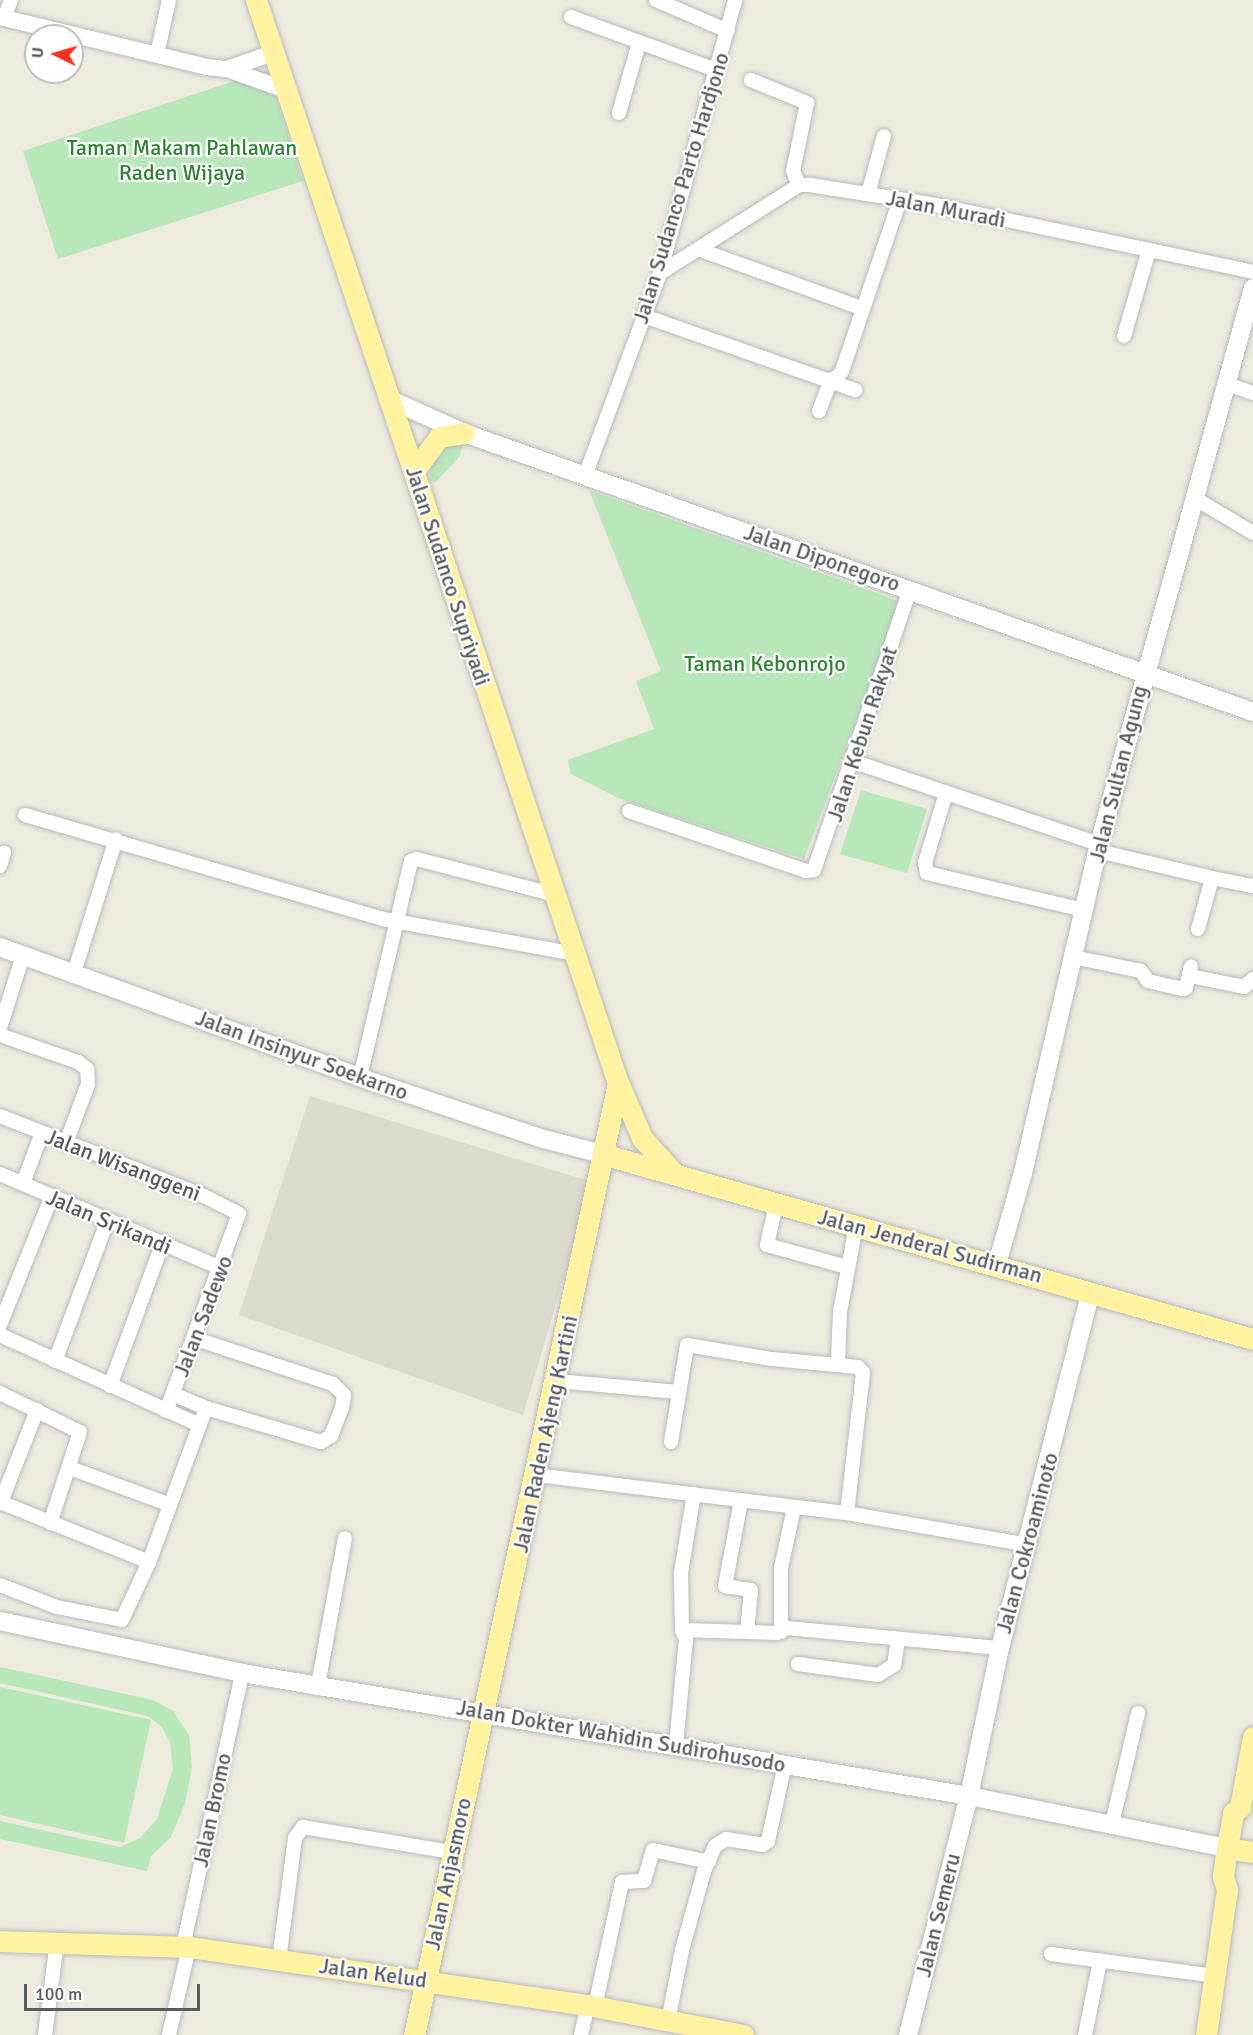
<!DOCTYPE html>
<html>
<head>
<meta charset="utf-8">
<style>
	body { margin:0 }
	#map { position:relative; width:1253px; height:2035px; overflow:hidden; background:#edeade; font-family:Signika,sans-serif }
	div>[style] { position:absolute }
	.education>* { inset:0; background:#dcd9cd }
	.green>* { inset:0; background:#b8e7b9 }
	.roads { filter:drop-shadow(0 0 2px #b7babf) drop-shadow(0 0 2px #b7babf) }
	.minor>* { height:14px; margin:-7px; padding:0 7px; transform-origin:7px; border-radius:7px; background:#fff }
	.tertiary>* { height:16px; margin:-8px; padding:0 8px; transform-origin:8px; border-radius:8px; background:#fff }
	.secondary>* { height:18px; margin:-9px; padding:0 9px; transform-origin:9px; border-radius:9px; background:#fff }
	.primary>* { height:21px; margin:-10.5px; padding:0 10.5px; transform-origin:10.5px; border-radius:10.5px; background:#fff2a1 }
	span { translate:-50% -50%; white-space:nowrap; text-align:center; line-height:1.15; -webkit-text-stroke:4.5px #fff; paint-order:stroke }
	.park-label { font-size:22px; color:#2d8433 }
	.street-label { font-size:22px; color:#585c61 }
	.north { position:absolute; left:24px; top:24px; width:60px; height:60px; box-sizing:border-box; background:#fff; border:2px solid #bcbec0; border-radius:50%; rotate:275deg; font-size:16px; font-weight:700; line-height:24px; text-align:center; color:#585c61 }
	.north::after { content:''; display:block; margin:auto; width:21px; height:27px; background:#f7311a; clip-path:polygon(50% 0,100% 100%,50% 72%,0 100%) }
	.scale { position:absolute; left:24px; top:1984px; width:176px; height:27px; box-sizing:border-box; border:3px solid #585c61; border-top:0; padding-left:8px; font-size:18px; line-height:21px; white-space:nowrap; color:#585c61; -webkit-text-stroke:4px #fff; paint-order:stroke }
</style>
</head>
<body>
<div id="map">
	<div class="education">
		<div style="clip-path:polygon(310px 1096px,592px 1182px,523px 1415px,239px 1315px)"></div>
	</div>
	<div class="green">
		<div style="clip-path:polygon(267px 70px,303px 181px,58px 259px,23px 151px)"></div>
		<div style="clip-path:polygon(455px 439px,463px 445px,459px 457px,435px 483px,429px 480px,433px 452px)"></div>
		<div style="clip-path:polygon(589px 490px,901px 602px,804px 859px,618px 798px,571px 774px,568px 760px,654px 729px,636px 681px,661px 671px)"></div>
		<div style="clip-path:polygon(861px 790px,927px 809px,907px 873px,840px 854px)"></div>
		<div style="clip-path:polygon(0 1667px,153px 1700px,173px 1711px,189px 1735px,192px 1767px,185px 1803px,171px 1837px,151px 1856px,147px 1871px,0 1839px,0 1821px,120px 1847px,140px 1838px,157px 1819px,173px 1769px,170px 1742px,161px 1726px,148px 1716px,0 1683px)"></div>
		<div style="clip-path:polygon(0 1687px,151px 1720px,124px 1843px,0 1815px)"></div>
	</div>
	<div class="roads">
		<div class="minor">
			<div style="left:656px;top:0;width:78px;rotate:23.3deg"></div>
			<div style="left:571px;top:17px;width:154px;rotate:20.1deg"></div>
			<div style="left:4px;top:18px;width:19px;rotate:-69deg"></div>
			<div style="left:157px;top:54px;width:55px;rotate:-77.5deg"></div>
			<div style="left:751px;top:80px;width:61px;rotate:22.3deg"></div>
			<div style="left:807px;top:103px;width:69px;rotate:101.6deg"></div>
			<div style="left:793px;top:171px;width:15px;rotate:67deg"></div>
			<div style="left:619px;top:113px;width:73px;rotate:-74.1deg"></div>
			<div style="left:868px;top:194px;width:60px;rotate:-74.6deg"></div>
			<div style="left:698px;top:249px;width:173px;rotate:19.9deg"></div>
			<div style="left:660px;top:273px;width:165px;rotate:-32.3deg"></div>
			<div style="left:799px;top:185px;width:11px"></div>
			<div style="left:810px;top:185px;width:128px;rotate:9deg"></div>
			<div style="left:936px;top:205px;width:324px;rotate:11.9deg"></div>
			<div style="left:644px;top:316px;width:224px;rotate:19.3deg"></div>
			<div style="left:1124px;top:336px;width:90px;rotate:-73.8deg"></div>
			<div style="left:834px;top:380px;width:12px;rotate:-48deg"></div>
			<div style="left:842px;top:371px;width:181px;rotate:-71.3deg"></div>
			<div style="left:1227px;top:384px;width:28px;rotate:19deg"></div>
			<div style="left:819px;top:411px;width:34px;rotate:-69deg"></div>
			<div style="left:585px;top:476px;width:216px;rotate:-69.7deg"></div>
			<div style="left:660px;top:273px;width:283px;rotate:-74.6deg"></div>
			<div style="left:1196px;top:499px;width:66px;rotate:30.8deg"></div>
			<div style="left:852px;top:761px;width:261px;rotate:18.6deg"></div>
			<div style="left:946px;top:793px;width:73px;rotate:106.7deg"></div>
			<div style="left:925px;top:863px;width:10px;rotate:79deg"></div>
			<div style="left:927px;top:873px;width:161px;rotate:13.3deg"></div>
			<div style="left:629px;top:811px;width:187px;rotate:18.7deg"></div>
			<div style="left:806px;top:871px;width:8px;rotate:-7deg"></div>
			<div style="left:814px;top:870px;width:297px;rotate:-71.1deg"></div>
			<div style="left:25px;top:815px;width:373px;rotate:16.2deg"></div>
			<div style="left:383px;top:919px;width:195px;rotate:10.3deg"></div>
			<div style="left:1098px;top:851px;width:117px;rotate:13.3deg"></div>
			<div style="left:0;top:866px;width:14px;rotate:-73deg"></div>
			<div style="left:1198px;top:929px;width:53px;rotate:-74.6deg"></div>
			<div style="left:1212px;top:878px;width:42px;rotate:11deg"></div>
			<div style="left:1073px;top:957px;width:69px;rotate:11.6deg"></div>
			<div style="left:1141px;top:971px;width:12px;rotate:55deg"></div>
			<div style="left:1148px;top:981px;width:36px;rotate:13deg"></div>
			<div style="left:1183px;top:989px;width:3px;rotate:-18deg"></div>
			<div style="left:1186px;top:988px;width:22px;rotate:-77deg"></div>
			<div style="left:74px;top:973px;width:140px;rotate:-72.6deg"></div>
			<div style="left:1190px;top:976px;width:55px;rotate:11.5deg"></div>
			<div style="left:1244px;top:987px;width:12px;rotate:-42deg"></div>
			<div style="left:0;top:1028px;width:77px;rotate:-72.5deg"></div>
			<div style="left:0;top:1035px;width:83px;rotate:19.1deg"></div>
			<div style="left:78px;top:1062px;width:11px;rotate:38deg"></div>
			<div style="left:87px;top:1069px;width:15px;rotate:86deg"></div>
			<div style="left:88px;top:1084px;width:63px;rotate:110.4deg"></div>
			<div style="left:360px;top:1077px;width:222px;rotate:-76.7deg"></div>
			<div style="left:411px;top:861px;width:6px;rotate:-18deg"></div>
			<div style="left:417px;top:859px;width:143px;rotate:14.6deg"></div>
			<div style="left:0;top:1116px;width:219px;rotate:21.4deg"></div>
			<div style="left:204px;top:1196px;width:39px;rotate:27deg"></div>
			<div style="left:239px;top:1214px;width:210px;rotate:110.3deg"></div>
			<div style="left:0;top:1174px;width:239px;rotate:23.1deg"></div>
			<div style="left:23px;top:1183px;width:53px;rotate:-69.2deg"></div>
			<div style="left:776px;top:1204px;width:42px;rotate:102.4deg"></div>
			<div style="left:767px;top:1245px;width:83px;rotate:15.4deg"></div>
			<div style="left:0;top:1325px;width:137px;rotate:-68.1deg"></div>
			<div style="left:0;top:1335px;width:218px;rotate:24.3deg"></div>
			<div style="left:55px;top:1361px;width:148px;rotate:-69.5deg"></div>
			<div style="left:838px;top:1363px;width:51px;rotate:-87.8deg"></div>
			<div style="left:840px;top:1312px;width:87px;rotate:-79.5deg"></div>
			<div style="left:557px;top:1381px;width:121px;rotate:5.2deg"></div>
			<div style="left:110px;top:1386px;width:150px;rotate:-69.8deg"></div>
			<div style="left:0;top:1393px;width:89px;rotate:26deg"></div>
			<div style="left:80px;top:1432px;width:96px;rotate:108.2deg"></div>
			<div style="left:173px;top:1394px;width:36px;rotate:23deg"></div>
			<div style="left:206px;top:1408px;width:120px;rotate:16.5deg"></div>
			<div style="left:321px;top:1442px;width:12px;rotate:-31deg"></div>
			<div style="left:331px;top:1436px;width:30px;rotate:-69deg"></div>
			<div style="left:342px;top:1408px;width:13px;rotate:-81deg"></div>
			<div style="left:344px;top:1395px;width:16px;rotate:-135deg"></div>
			<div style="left:333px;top:1384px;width:147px;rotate:-161.8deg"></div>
			<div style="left:671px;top:1442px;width:98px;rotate:-80.6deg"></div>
			<div style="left:687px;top:1345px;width:86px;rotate:9.4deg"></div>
			<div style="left:772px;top:1359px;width:86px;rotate:5.3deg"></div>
			<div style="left:858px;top:1367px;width:8px;rotate:50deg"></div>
			<div style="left:863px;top:1373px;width:141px;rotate:96.5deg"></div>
			<div style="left:70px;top:1468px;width:104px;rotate:20.2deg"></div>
			<div style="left:536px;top:1475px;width:313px;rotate:7deg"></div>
			<div style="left:847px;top:1513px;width:184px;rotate:10deg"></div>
			<div style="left:741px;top:1501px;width:86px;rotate:100.7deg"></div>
			<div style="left:725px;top:1586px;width:26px;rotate:9deg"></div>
			<div style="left:751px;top:1590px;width:42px;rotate:95.4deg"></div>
			<div style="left:747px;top:1632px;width:30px;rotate:2deg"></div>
			<div style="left:777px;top:1633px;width:11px;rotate:-27deg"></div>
			<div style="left:787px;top:1628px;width:214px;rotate:5.4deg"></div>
			<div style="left:0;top:1502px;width:161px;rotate:21.9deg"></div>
			<div style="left:1px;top:1502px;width:99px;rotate:-68.6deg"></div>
			<div style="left:0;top:1585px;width:61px;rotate:21.1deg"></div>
			<div style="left:57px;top:1607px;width:66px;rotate:11.3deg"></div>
			<div style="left:122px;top:1620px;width:64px;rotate:-65deg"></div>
			<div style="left:149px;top:1562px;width:164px;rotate:-69.7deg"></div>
			<div style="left:682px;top:1630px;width:65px;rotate:1.8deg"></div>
			<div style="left:781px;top:1632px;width:64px;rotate:-90deg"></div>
			<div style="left:781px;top:1568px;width:61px;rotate:-77.8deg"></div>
			<div style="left:798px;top:1664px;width:81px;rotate:7.8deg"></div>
			<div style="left:878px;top:1675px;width:19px;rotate:-32deg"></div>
			<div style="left:894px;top:1665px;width:24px;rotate:-81deg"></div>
			<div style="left:318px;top:1685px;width:149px;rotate:-79.6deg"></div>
			<div style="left:676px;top:1746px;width:107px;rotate:-84.7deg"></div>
			<div style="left:686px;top:1639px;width:10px;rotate:-114deg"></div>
			<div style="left:682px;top:1630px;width:57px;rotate:-91deg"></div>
			<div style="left:681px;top:1573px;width:80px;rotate:-80.7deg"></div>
			<div style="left:1112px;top:1824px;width:114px;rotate:-76.8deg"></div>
			<div style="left:183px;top:1947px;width:280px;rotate:-77.8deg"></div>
			<div style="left:1051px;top:1954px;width:165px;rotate:7.6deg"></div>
			<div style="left:279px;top:1960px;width:123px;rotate:-82.5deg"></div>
			<div style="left:295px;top:1838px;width:14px;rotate:-54deg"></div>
			<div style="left:303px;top:1827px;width:150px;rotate:9.6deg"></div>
			<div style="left:595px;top:2007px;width:128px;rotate:-77.8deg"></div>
			<div style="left:622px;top:1882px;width:22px;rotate:-3deg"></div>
			<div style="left:644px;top:1881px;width:32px;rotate:-74deg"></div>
			<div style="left:653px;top:1850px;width:57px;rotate:12.1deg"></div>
			<div style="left:668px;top:2021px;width:72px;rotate:-78.8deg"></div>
			<div style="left:682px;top:1950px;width:82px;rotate:-74.4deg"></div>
			<div style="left:704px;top:1871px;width:27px;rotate:-66deg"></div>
			<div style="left:715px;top:1846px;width:13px;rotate:-32deg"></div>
			<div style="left:726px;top:1839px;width:37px;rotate:9deg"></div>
			<div style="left:763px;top:1845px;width:6px;rotate:-39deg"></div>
			<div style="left:768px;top:1841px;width:79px;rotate:-77.6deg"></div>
			<div style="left:45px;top:2035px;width:95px;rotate:-82.7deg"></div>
			<div style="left:169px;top:2035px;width:90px;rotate:-77.2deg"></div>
			<div style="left:581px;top:2035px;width:31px;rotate:-77deg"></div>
			<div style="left:1085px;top:2035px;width:76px;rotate:-78.5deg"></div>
		</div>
		<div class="tertiary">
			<div style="left:0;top:17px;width:213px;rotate:13.6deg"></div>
			<div style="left:207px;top:67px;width:20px;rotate:6deg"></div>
			<div style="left:227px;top:69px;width:49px;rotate:-19.2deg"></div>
			<div style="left:227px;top:69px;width:63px;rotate:19.6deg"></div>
		</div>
		<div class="secondary">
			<div style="left:393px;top:401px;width:78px;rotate:24.3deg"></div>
			<div style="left:464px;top:433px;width:837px;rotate:19.47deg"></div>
			<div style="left:0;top:947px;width:406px;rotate:19.9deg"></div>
			<div style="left:382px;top:1085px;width:167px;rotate:18.5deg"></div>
			<div style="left:540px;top:1138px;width:68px;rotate:14.4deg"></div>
			<div style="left:997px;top:1264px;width:95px;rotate:-74.1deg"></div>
			<div style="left:1023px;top:1173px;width:338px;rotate:-77deg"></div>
			<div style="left:1099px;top:844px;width:577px;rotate:-74.52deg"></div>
			<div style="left:0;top:1621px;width:248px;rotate:12.1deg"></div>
			<div style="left:242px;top:1673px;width:737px;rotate:9.6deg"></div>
			<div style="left:969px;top:1796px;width:263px;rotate:11.4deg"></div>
			<div style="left:908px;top:2035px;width:247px;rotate:-75.7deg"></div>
			<div style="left:969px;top:1796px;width:151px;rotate:-78.2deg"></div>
			<div style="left:1000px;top:1648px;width:367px;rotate:-75.7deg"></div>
		</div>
		<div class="primary">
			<div style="left:256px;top:0;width:1142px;rotate:71.52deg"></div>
			<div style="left:618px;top:1083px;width:974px;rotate:102.09deg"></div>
			<div style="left:414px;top:471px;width:42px;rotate:-53.7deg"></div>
			<div style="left:439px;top:437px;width:25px;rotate:-9deg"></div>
			<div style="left:619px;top:1084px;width:59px;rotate:66.9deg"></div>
			<div style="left:642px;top:1138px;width:47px;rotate:47.6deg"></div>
			<div style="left:606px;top:1155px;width:673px;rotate:15.88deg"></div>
			<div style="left:1239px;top:1850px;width:14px;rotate:8deg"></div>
			<div style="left:0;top:1941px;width:189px;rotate:1.8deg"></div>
			<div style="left:189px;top:1947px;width:403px;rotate:8.3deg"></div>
			<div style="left:588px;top:2005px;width:158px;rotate:11deg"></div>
			<div style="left:1206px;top:2035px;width:147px;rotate:-81.8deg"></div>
			<div style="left:1227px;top:1890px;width:15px;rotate:-106deg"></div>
			<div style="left:1223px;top:1876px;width:28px;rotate:-82deg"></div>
			<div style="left:1227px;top:1848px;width:36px;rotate:-80deg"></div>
			<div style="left:1233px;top:1813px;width:9px;rotate:-41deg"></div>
			<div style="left:1240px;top:1807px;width:71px;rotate:-79.5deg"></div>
		</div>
	</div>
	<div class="park-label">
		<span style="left:182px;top:160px">Taman Makam Pahlawan<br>Raden Wijaya</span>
		<span style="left:765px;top:664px">Taman Kebonrojo</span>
	</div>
	<div class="street-label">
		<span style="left:681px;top:188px;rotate:-73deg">Jalan Sudanco Parto Hardjono</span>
		<span style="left:946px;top:209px;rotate:11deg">Jalan Muradi</span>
		<span style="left:822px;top:558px;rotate:19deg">Jalan Diponegoro</span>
		<span style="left:448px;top:576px;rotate:72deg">Jalan Sudanco Supriyadi</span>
		<span style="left:862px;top:734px;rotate:-72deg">Jalan Kebun Rakyat</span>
		<span style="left:1118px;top:774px;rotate:-76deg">Jalan Sultan Agung</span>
		<span style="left:302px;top:1055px;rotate:20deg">Jalan Insinyur Soekarno</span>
		<span style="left:123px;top:1165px;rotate:21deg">Jalan Wisanggeni</span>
		<span style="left:109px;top:1222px;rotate:23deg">Jalan Srikandi</span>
		<span style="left:930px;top:1246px;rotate:15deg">Jalan Jenderal Sudirman</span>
		<span style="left:203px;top:1316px;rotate:-69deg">Jalan Sadewo</span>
		<span style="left:545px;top:1434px;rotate:-78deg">Jalan Raden Ajeng Kartini</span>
		<span style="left:1027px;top:1543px;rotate:-75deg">Jalan Cokroaminoto</span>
		<span style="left:621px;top:1736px;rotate:10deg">Jalan Dokter Wahidin Sudirohusodo</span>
		<span style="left:212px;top:1810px;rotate:-78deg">Jalan Bromo</span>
		<span style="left:448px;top:1874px;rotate:-78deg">Jalan Anjasmoro</span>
		<span style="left:938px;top:1915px;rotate:-76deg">Jalan Semeru</span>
		<span style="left:373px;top:1973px;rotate:8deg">Jalan Kelud</span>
	</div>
	<div class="north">U</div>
	<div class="scale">100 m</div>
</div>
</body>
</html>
